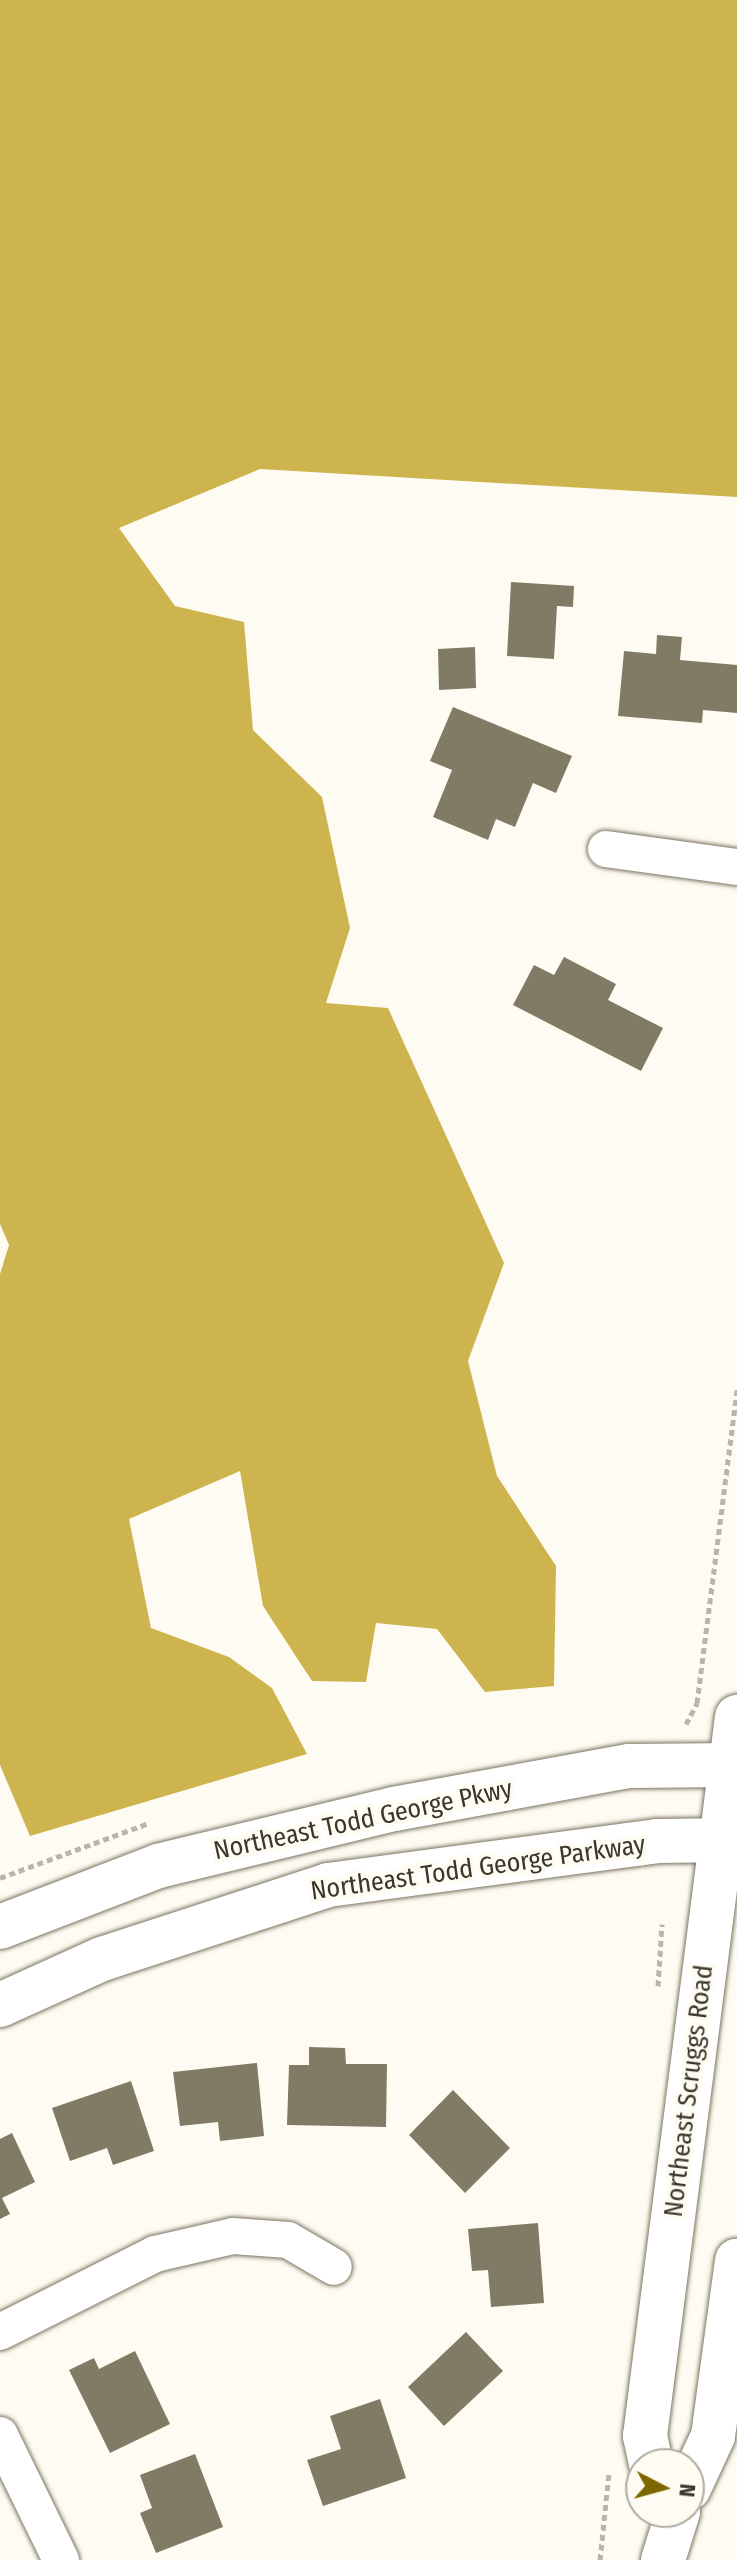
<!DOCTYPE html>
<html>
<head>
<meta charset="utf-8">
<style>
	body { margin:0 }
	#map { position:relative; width:737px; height:2560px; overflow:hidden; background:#fefcf2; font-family:"Fira Sans Condensed",sans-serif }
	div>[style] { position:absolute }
	.forest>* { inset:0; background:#ceb44f }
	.building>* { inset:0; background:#817b66 }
	.path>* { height:5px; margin-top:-2.5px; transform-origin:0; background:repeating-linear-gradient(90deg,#b8b6ac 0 6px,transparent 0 10px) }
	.roads { filter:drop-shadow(0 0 2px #7a7460) drop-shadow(0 0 2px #7a7460) }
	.street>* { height:36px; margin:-18px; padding:0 18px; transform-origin:18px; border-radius:18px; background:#fff }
	.secondary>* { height:44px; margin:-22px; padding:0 22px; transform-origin:22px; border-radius:22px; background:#fff }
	span { translate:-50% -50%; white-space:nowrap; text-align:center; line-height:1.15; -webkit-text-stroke:8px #fefcf2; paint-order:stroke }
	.street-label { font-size:26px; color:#39362d }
	.north { position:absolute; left:625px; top:2448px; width:80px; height:80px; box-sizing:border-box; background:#fefcf2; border:2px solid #afada3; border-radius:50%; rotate:96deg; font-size:22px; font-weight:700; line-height:32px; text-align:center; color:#39362d }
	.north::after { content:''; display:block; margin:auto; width:28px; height:36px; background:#7d6800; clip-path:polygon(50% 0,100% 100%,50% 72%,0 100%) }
</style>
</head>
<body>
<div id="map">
	<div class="forest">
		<div style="clip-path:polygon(0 0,737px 0,737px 497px,260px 469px,119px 528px,175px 606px,244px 622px,253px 730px,322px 797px,350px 928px,326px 1003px,388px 1008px,504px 1263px,468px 1361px,497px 1476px,556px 1566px,554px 1686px,485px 1692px,437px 1629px,376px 1623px,366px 1682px,312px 1681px,263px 1606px,240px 1471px,129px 1519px,151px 1628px,229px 1657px,272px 1688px,307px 1754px,30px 1836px,0 1765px,0 1274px,9px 1245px,0 1224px)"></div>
	</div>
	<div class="building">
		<div style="clip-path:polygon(511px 582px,574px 586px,573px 607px,557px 606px,554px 659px,507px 656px)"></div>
		<div style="clip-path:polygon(657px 635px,682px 637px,680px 660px,737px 665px,737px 713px,703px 710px,702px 723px,618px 716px,624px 651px,656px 654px)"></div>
		<div style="clip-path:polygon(475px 647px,476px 688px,439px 690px,438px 649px)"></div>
		<div style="clip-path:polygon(453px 707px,572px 756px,556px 793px,533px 783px,515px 827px,496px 819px,488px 840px,433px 817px,452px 770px,430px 761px)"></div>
		<div style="clip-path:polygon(564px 957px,616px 984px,608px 1000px,663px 1028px,641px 1071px,513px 1005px,534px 965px,554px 975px)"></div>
		<div style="clip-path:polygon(309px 2047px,345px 2048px,346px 2064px,387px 2064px,386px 2127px,287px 2125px,289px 2065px,309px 2065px)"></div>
		<div style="clip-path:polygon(257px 2063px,264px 2136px,220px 2141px,218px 2122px,180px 2126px,173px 2072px)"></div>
		<div style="clip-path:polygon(131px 2081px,154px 2151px,113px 2165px,107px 2148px,70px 2161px,52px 2108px)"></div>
		<div style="clip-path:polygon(453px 2090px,510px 2148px,465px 2193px,409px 2135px)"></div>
		<div style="clip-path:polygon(12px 2133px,35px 2182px,2px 2198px,10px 2214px,0 2219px,0 2139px)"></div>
		<div style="clip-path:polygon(538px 2223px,544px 2303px,491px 2307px,488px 2270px,472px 2271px,468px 2229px)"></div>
		<div style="clip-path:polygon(466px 2332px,503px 2371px,444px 2426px,408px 2387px)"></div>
		<div style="clip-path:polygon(135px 2351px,170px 2424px,110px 2453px,69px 2370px,94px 2358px,99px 2369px)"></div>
		<div style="clip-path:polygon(380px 2399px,406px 2478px,323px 2506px,307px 2460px,341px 2449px,330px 2416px)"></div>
		<div style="clip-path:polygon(195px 2454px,223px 2527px,156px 2553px,140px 2513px,152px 2508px,140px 2475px)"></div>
	</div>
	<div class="path">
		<div style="left:686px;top:1724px;width:24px;rotate:-62deg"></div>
		<div style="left:697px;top:1703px;width:317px;rotate:-82.7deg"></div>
		<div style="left:0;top:1878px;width:159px;rotate:-20.3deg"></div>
		<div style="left:658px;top:1986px;width:62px;rotate:-86.3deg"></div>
		<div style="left:600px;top:2560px;width:87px;rotate:-84.1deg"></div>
	</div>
	<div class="roads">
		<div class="street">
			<div style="left:606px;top:849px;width:132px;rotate:7.8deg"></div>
			<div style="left:0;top:2332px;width:174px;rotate:-26.7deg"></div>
			<div style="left:155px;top:2254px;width:80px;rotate:-13deg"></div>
			<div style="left:233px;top:2236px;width:55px;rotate:4.2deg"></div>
			<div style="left:288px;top:2240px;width:53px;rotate:30.4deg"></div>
			<div style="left:0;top:2435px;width:139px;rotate:64deg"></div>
		</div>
		<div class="secondary">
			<div style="left:0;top:1927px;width:169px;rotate:-21.1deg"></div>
			<div style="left:158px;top:1866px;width:243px;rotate:-13.6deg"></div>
			<div style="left:394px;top:1809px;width:239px;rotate:-10.4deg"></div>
			<div style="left:629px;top:1766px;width:108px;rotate:-0.5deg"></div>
			<div style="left:0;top:2005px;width:112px;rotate:-24.3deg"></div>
			<div style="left:102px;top:1959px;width:238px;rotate:-18.1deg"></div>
			<div style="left:328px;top:1885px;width:332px;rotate:-7.6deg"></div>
			<div style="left:657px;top:1841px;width:80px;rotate:-0.7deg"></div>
			<div style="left:651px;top:2464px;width:29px;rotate:-102deg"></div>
			<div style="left:645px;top:2436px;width:725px;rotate:-82.71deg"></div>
			<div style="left:689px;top:2488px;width:57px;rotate:-65.2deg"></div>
			<div style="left:713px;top:2436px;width:177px;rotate:-82.2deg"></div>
			<div style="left:663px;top:2560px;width:50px;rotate:-72.6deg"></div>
		</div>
	</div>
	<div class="street-label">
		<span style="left:363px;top:1820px;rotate:-12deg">Northeast Todd George Pkwy</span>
		<span style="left:478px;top:1868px;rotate:-8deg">Northeast Todd George Parkway</span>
		<span style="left:689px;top:2091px;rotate:-83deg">Northeast Scruggs Road</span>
	</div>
	<div class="north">N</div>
</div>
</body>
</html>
